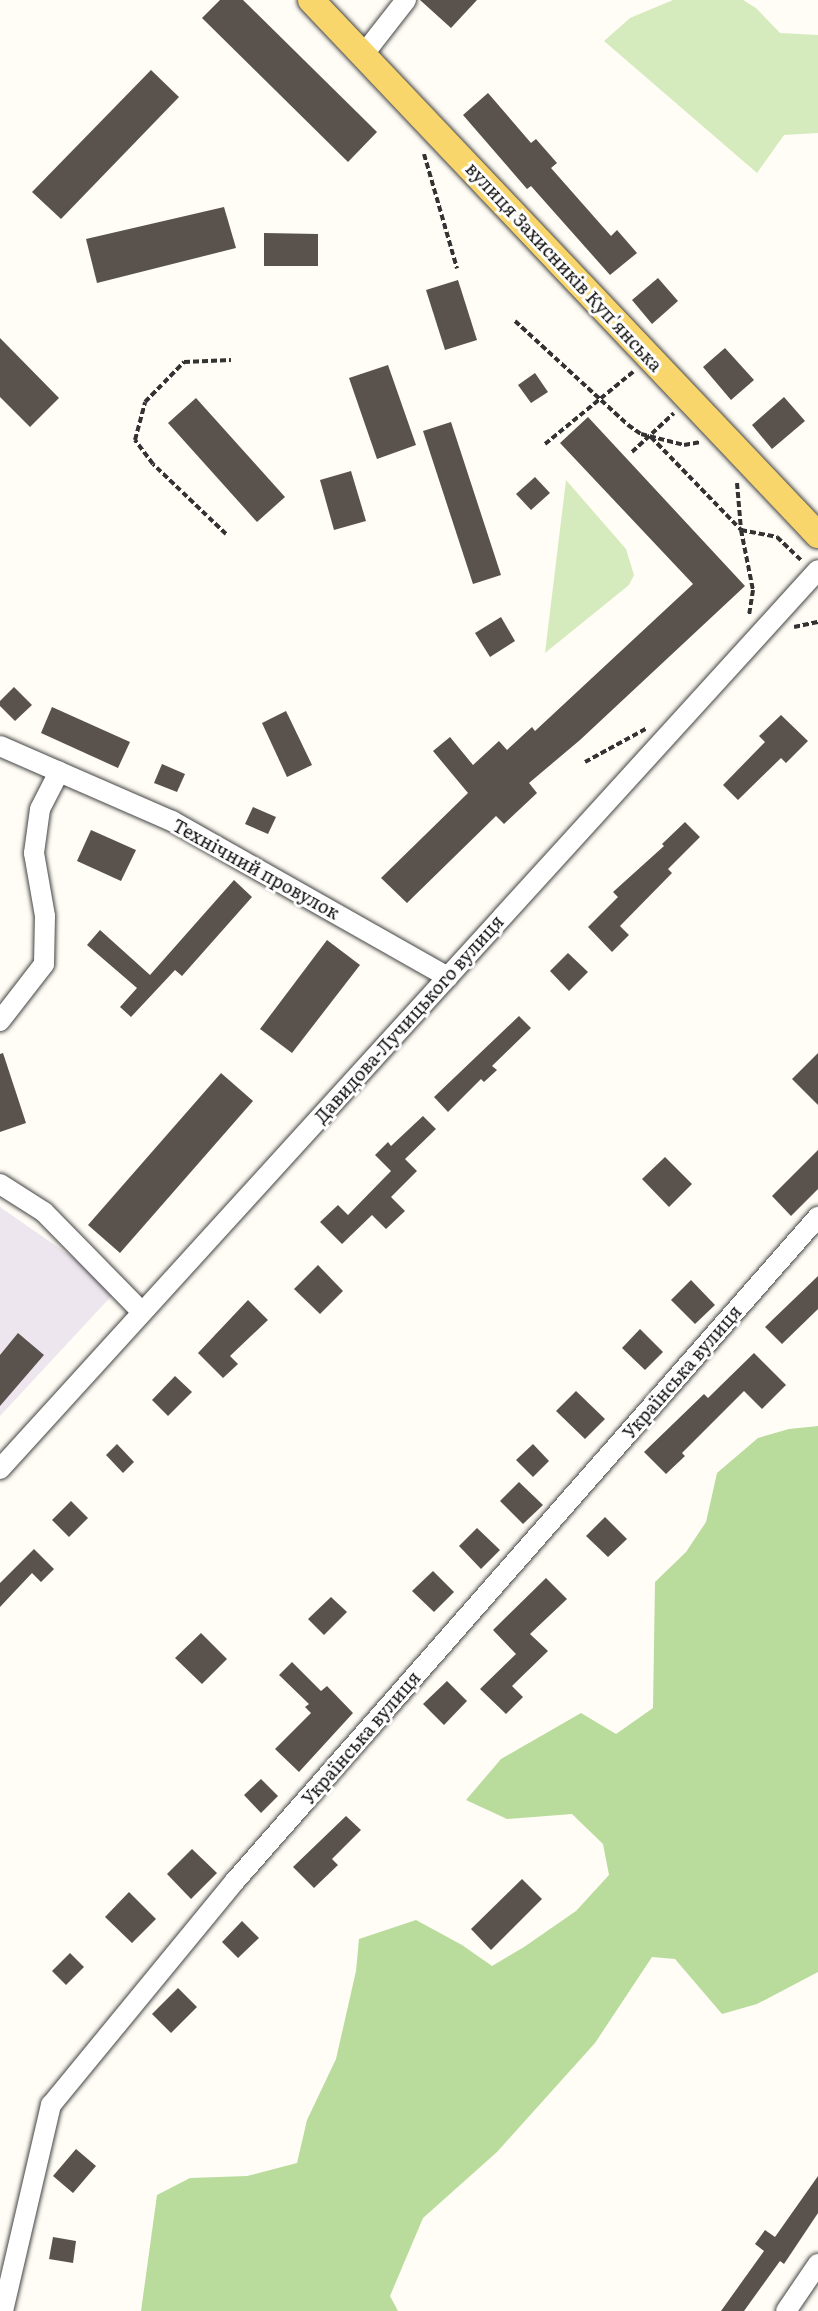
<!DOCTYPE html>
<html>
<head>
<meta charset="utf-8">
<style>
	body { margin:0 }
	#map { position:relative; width:818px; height:2311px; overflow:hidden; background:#fffdf5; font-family:Literata,serif }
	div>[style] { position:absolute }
	.industrial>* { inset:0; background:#eee6ef }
	.green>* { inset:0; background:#d5ebbd }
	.forest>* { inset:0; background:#b9dc9c }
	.building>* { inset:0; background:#5a524d }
	.path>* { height:4px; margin-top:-2px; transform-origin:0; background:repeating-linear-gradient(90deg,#333 0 6px,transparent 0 9px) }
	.roads { filter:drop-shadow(0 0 2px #444) drop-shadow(0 0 2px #444) }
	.minor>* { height:20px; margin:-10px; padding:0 10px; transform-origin:10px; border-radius:10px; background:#fff }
	.major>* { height:26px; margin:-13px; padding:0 13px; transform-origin:13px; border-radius:13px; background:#f9d66b }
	span { translate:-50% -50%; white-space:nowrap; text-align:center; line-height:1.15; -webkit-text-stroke:6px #fff; paint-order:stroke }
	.street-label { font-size:18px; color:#111 }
</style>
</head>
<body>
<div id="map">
	<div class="industrial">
		<div style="clip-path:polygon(0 1207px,118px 1289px,0 1416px)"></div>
	</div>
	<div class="green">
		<div style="clip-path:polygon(673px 0,743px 0,756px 8px,780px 33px,818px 35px,818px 133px,784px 135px,757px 173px,604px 41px,630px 18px)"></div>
		<div style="clip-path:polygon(566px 480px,626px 549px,634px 575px,629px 585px,545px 653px)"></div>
	</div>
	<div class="forest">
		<div style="clip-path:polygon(818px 1426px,818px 1972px,757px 2004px,722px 2014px,675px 1959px,652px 1957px,595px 2043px,497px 2152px,423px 2218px,390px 2296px,398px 2311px,141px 2311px,157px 2195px,190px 2178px,247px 2176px,297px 2163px,307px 2120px,336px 2059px,356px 1971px,359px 1939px,416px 1920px,462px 1945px,492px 1966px,524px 1947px,576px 1911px,609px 1875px,603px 1844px,572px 1814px,507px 1819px,466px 1800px,501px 1759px,581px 1713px,616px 1734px,653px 1708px,655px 1582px,686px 1552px,706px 1522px,717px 1473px,758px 1438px,789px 1429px)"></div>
	</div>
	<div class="building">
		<div style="clip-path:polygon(220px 0,243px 0,377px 132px,348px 162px,202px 18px)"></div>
		<div style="clip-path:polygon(420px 0,477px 0,451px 28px)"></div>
		<div style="clip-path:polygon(151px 70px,179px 97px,61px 219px,32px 192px)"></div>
		<div style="clip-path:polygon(488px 93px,531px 143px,536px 139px,557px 163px,551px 168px,611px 236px,617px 230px,637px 253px,610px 275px,531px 186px,527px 189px,463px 115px)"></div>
		<div style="clip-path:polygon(224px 207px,236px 248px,97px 283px,86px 239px)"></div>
		<div style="clip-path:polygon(264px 233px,318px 234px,318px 266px,264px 266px)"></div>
		<div style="clip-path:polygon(658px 278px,678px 301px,652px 324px,632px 300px)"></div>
		<div style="clip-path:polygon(458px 280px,477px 340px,445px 350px,426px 290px)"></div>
		<div style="clip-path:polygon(0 338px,59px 398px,30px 427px,0 397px)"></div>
		<div style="clip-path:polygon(725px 348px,754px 380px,731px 400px,703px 367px)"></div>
		<div style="clip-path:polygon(388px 365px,416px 445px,377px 459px,349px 378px)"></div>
		<div style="clip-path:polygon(535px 373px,548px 392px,531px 403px,518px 385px)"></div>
		<div style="clip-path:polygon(784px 397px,805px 421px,772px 449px,752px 425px)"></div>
		<div style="clip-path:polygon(196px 398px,285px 497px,257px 522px,168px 423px)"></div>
		<div style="clip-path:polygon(588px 417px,745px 586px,580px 740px,529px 783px,537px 793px,504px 824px,496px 816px,407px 903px,381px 878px,468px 793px,433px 751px,450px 737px,473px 765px,499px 741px,507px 750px,532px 727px,535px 731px,693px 584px,560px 443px)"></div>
		<div style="clip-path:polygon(451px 422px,501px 575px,473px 584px,423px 431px)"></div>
		<div style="clip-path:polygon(351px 471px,366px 521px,334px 530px,320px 480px)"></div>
		<div style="clip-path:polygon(535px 477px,550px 493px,531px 510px,516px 494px)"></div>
		<div style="clip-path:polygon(501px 617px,515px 641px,490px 657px,475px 633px)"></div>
		<div style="clip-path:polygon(14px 687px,32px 705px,15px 721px,0 706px,0 701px)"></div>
		<div style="clip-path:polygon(52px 707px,130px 742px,118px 768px,41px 733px)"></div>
		<div style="clip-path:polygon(286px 711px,312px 765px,287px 777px,262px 723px)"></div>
		<div style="clip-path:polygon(781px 715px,808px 741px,786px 763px,781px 758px,738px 800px,723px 785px,765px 742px,759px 736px)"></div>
		<div style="clip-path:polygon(162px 764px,185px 774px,177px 792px,154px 783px)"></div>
		<div style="clip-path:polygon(253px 807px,276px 817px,268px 834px,245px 824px)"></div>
		<div style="clip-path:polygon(685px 822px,700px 837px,668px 869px,672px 873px,620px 926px,629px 935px,612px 952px,588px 927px,618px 897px,613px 892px,664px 846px,662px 844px)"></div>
		<div style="clip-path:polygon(91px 830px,136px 850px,121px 881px,77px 861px)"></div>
		<div style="clip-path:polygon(234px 880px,252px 897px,182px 976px,175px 970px,131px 1017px,120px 1007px,137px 988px,87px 945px,100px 930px,150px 975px)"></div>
		<div style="clip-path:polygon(327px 940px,360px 965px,292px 1053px,260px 1029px)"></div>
		<div style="clip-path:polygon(568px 953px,588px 972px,569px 991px,550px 971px)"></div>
		<div style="clip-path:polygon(519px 1016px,531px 1028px,492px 1066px,497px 1070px,484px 1082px,481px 1079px,448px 1112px,434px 1097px)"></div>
		<div style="clip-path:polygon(3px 1053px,26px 1123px,0 1132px,0 1054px)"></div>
		<div style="clip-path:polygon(818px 1053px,818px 1105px,792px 1079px)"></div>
		<div style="clip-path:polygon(221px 1073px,253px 1101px,120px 1253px,88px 1225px)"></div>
		<div style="clip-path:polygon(423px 1116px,436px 1129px,405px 1159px,417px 1171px,391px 1197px,405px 1211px,386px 1229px,372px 1215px,342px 1244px,320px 1222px,338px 1205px,348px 1215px,391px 1171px,375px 1155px,388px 1142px,391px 1146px)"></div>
		<div style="clip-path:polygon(818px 1150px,818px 1189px,791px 1216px,772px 1196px)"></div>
		<div style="clip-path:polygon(665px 1157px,692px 1184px,669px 1207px,642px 1179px)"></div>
		<div style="clip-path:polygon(318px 1265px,343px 1291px,320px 1314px,294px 1289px)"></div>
		<div style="clip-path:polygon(818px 1276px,818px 1309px,782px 1344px,765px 1327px)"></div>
		<div style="clip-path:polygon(691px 1280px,715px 1305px,695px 1324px,671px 1300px)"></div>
		<div style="clip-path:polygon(248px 1300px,268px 1320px,230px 1356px,238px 1364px,223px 1378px,198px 1353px)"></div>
		<div style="clip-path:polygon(640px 1329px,663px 1352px,645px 1370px,622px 1348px)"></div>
		<div style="clip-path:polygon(18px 1333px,44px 1355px,0 1406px,0 1355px)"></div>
		<div style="clip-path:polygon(754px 1353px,786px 1385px,762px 1409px,744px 1391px,682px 1453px,685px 1456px,666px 1474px,644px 1452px,704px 1394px,708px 1398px)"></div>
		<div style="clip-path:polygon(175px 1376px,192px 1392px,168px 1416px,152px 1400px)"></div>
		<div style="clip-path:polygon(576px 1391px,605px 1419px,585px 1439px,556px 1411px)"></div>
		<div style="clip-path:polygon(117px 1444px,134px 1462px,123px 1473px,106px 1455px)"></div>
		<div style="clip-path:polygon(533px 1444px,549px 1461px,533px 1477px,516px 1460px)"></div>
		<div style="clip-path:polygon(519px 1482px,543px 1505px,523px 1524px,500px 1501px)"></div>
		<div style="clip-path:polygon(71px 1501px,88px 1518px,69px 1537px,52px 1520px)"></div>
		<div style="clip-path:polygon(605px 1517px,627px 1539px,608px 1557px,586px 1536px)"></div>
		<div style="clip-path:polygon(477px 1528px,500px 1550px,481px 1569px,459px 1546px)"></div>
		<div style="clip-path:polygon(34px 1549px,54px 1569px,41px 1582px,32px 1573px,0 1607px,0 1583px)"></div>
		<div style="clip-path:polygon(433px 1571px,454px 1592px,434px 1612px,412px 1591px)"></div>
		<div style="clip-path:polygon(546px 1578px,567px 1599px,530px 1634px,548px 1651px,512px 1686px,523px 1697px,506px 1714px,480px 1689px,516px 1654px,493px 1630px)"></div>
		<div style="clip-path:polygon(331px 1597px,347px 1612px,324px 1635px,308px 1619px)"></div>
		<div style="clip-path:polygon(201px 1633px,227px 1659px,202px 1684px,175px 1658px)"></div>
		<div style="clip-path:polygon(292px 1662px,321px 1691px,327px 1686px,353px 1713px,299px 1772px,275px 1749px,311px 1713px,305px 1707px,309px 1704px,279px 1675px)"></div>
		<div style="clip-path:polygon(447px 1681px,467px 1701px,444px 1725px,423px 1704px)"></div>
		<div style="clip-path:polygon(261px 1779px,278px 1796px,261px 1813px,244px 1795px)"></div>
		<div style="clip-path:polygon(346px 1816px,361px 1830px,332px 1859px,338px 1865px,314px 1888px,293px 1867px)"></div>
		<div style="clip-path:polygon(192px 1849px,217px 1873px,191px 1899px,167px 1874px)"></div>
		<div style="clip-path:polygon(522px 1879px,542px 1899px,491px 1950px,471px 1929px)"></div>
		<div style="clip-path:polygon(129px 1892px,156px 1919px,132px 1943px,105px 1917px)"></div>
		<div style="clip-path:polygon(242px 1921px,259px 1938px,238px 1958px,222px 1942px)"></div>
		<div style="clip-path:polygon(70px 1953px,84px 1967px,66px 1985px,52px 1971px)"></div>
		<div style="clip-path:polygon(178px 1988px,197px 2007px,171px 2033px,152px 2014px)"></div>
		<div style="clip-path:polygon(76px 2149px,96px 2166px,73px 2193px,53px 2176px)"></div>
		<div style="clip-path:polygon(818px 2176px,818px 2213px,784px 2264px,780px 2261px,744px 2311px,721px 2311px,764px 2251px,755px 2244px,765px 2230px,775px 2237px)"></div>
		<div style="clip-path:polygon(53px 2237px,76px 2241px,73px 2263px,49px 2259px)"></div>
	</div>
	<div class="path">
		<div style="left:424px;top:154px;width:119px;rotate:73.9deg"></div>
		<div style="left:515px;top:321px;width:154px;rotate:42.6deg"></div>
		<div style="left:628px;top:425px;width:16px;rotate:35deg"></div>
		<div style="left:641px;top:434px;width:44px;rotate:14.3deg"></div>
		<div style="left:684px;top:445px;width:17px;rotate:-10deg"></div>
		<div style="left:651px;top:437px;width:129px;rotate:45.9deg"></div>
		<div style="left:741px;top:530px;width:37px;rotate:11deg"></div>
		<div style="left:777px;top:537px;width:33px;rotate:44deg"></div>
		<div style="left:545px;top:444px;width:114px;rotate:-39.3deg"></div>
		<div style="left:632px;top:452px;width:57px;rotate:-42.9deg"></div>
		<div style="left:737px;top:483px;width:47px;rotate:85.1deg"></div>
		<div style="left:741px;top:530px;width:61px;rotate:78.7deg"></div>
		<div style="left:753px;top:590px;width:25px;rotate:99deg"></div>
		<div style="left:226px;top:534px;width:101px;rotate:-136.2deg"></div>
		<div style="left:153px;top:464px;width:30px;rotate:-127deg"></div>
		<div style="left:135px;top:440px;width:39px;rotate:-75deg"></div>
		<div style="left:145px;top:402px;width:56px;rotate:-45.7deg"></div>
		<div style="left:184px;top:362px;width:47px;rotate:-2.4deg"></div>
		<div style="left:794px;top:627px;width:25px;rotate:-12deg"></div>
		<div style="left:585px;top:762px;width:71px;rotate:-28.7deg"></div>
	</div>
	<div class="roads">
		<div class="minor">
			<div style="left:363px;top:55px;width:70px;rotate:-52deg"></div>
			<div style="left:0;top:746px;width:188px;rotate:23.6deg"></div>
			<div style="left:172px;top:821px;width:317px;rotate:29.5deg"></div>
			<div style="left:0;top:1021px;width:72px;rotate:-52.3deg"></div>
			<div style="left:44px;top:964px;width:48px;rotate:-88.8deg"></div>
			<div style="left:45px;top:916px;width:64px;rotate:-99.9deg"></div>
			<div style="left:34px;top:853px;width:44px;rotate:-82.2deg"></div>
			<div style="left:40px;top:809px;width:42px;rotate:-62.8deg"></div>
			<div style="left:0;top:1184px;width:52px;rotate:32.5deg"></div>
			<div style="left:44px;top:1212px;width:140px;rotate:45.6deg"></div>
			<div style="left:0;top:1469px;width:1215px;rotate:-47.7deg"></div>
			<div style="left:3px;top:2311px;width:212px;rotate:-76.9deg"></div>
			<div style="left:51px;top:2105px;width:290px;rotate:-50.6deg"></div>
			<div style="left:235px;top:1881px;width:884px;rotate:-48.72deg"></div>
			<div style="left:786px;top:2311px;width:57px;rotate:-55.8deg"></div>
		</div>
		<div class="major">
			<div style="left:311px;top:0;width:737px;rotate:46.54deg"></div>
		</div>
	</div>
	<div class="street-label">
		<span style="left:564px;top:267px;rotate:47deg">вулиця Захисників Куп'янська</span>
		<span style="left:256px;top:869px;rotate:29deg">Технічний провулок</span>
		<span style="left:409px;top:1019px;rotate:-48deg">Давидова-Лучицького вулиця</span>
		<span style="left:682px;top:1372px;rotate:-49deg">Українська вулиця</span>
		<span style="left:361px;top:1738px;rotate:-49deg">Українська вулиця</span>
	</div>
</div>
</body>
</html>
